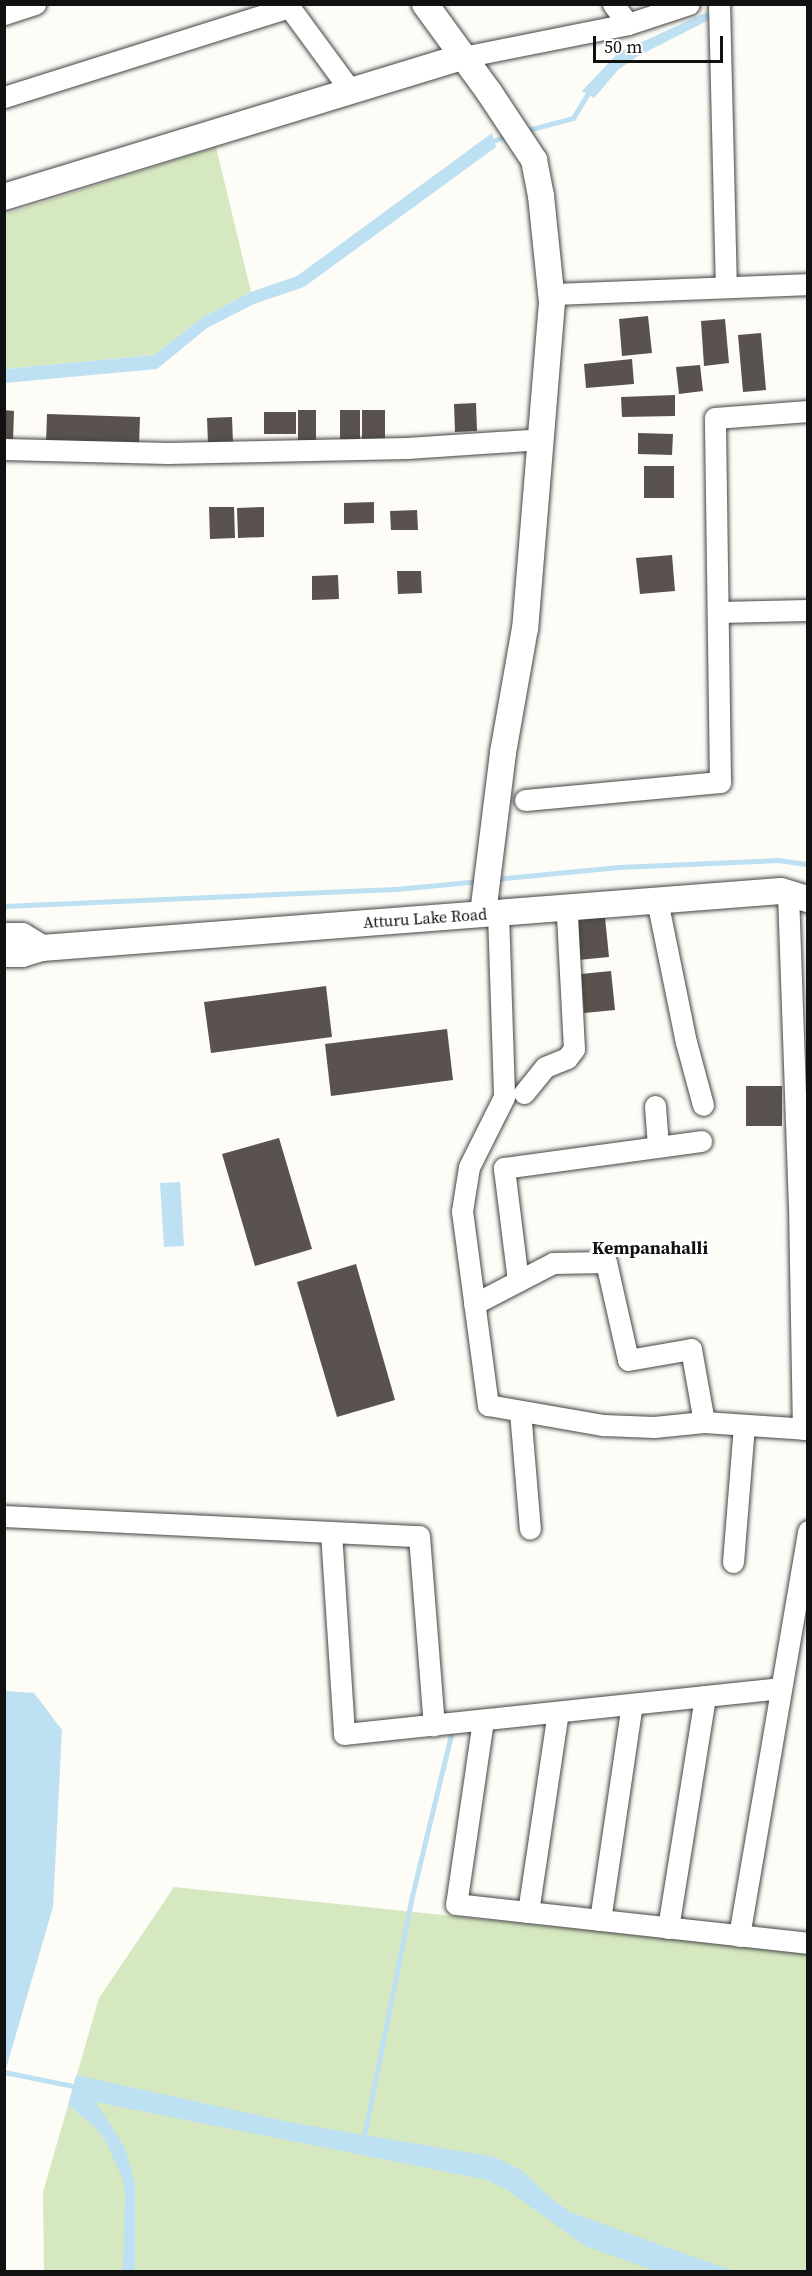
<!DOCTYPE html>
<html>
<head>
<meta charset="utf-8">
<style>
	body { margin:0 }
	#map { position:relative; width:812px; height:2276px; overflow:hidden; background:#fefcf6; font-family:"Source Serif 4",serif }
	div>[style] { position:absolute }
	.green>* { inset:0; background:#d6e8c0 }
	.water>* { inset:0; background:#bde0f2 }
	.stream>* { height:5px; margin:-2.5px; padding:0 2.5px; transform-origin:2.5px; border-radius:2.5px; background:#bde0f2 }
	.building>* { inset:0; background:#59524e }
	.roads { filter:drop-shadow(0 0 2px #444) drop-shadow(0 0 2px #444) }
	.minor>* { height:21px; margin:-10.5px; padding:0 10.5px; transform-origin:10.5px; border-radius:10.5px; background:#fff }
	.tertiary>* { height:26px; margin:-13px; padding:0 13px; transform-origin:13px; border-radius:13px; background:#fff }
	span { translate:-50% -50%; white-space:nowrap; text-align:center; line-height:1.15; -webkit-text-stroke:6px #fff; paint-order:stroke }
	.street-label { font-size:16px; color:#111 }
	.neighbourhood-label { font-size:18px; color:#111; font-weight:700 }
	.frame { position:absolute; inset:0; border:6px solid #111; pointer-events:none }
	.scale { position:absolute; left:593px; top:36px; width:130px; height:27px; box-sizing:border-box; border:3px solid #111; border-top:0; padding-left:8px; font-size:18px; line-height:21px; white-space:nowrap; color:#111; -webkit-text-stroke:4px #fff; paint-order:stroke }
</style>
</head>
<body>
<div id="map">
	<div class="green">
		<div style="clip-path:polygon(216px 147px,251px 292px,203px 317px,154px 355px,5px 369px,5px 214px)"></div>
		<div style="clip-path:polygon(174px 1887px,807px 1953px,807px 2271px,44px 2271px,43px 2192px,99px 1998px)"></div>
	</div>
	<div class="water">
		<div style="clip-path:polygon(707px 12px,709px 20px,638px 56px,618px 70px,594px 98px,582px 91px,618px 53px)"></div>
		<div style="clip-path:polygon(492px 133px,496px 147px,304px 287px,254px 304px,207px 328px,157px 369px,5px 383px,5px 369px,154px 355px,203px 317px,251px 292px,297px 276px)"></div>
		<div style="clip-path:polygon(180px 1182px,184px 1246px,164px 1247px,160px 1183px)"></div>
		<div style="clip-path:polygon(5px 1691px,34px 1693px,62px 1730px,53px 1907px,5px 2072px)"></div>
		<div style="clip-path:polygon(76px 2075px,293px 2123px,495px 2157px,523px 2171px,548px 2196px,570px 2212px,733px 2271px,656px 2271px,585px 2246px,509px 2191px,487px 2180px,96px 2102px,125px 2148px,135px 2184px,135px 2271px,123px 2271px,125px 2193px,123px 2180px,105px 2140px,95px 2127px,68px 2105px)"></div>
	</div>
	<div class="stream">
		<div style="left:524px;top:131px;width:51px;rotate:-14.9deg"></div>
		<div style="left:573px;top:118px;width:33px;rotate:-59deg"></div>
		<div style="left:490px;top:142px;width:20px;rotate:-20deg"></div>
		<div style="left:495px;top:879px;width:124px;rotate:-5.6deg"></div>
		<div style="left:618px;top:867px;width:160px;rotate:-2.5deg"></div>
		<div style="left:778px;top:860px;width:30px;rotate:8deg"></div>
		<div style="left:4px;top:906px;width:392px;rotate:-2.5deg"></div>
		<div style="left:396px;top:889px;width:84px;rotate:-5.4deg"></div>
		<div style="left:4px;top:2072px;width:76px;rotate:11.5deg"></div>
		<div style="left:363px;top:2141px;width:250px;rotate:-78.7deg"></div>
		<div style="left:412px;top:1896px;width:166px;rotate:-76.4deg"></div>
	</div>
	<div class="building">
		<div style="clip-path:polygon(648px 316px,652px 353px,622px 356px,619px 319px)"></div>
		<div style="clip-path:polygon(725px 319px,729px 363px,704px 366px,701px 321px)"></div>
		<div style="clip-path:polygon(761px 333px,766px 390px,743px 392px,738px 335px)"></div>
		<div style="clip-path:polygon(632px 359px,634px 384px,586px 388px,584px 364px)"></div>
		<div style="clip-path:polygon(700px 365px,703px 391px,679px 394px,676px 367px)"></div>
		<div style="clip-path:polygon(675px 395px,675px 416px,622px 417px,621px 397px)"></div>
		<div style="clip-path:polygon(476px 403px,477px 431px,455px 432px,454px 404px)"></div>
		<div style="clip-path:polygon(4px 410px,14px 411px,13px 441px,4px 441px)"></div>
		<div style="clip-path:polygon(298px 410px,316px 410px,316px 440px,298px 440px)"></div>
		<div style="clip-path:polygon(340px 410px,360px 410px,360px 441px,340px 441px)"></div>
		<div style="clip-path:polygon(362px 410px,385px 410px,385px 441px,362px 441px)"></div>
		<div style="clip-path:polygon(264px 412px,296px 412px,296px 434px,264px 434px)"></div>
		<div style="clip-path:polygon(47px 414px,140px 417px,139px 446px,46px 443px)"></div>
		<div style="clip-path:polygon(232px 417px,233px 443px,208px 444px,207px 418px)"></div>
		<div style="clip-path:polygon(638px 433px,673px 434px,672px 455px,638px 454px)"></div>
		<div style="clip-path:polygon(644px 466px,674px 466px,674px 498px,644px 498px)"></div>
		<div style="clip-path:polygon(374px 502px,374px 523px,344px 524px,344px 503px)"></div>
		<div style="clip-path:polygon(209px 507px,234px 507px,235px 538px,210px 539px)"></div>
		<div style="clip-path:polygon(264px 507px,264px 537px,238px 538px,237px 508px)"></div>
		<div style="clip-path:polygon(417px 510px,418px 530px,391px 530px,390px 511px)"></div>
		<div style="clip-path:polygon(672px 555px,675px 591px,640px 594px,636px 558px)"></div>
		<div style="clip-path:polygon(397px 571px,421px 571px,422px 593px,398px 594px)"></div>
		<div style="clip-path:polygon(338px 575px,339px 599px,312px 600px,312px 576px)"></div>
		<div style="clip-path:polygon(605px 917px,609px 957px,578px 960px,575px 920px)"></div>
		<div style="clip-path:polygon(611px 971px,615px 1010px,584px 1013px,581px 974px)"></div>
		<div style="clip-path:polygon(326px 986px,332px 1037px,211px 1053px,204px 1002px)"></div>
		<div style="clip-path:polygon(447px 1029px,453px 1080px,331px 1096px,325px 1044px)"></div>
		<div style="clip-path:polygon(746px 1086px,782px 1086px,782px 1126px,746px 1126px)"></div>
		<div style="clip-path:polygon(279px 1138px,312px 1249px,255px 1266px,222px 1154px)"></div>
		<div style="clip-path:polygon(356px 1264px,395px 1400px,337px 1417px,297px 1282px)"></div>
	</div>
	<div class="roads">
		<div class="minor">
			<div style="left:287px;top:4px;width:108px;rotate:53.7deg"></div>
			<div style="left:613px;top:4px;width:25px;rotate:53deg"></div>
			<div style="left:719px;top:4px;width:283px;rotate:88.6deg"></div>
			<div style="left:4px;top:14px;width:33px;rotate:-18deg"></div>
			<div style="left:463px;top:57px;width:168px;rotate:-11.3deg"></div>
			<div style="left:628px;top:24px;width:64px;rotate:-18.2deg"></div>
			<div style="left:4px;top:97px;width:299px;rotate:-17.5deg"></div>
			<div style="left:551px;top:294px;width:257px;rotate:-2.2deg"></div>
			<div style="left:4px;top:449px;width:164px;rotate:1.4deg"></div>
			<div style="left:168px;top:453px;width:239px;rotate:-1.2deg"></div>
			<div style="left:407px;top:448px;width:134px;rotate:-3.8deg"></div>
			<div style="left:718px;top:612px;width:90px;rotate:-1.3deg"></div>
			<div style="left:525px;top:800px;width:196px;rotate:-5.3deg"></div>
			<div style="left:720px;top:782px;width:364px;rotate:-90.8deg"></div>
			<div style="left:715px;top:418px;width:93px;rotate:-4.3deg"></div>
			<div style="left:788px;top:893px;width:311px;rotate:88deg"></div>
			<div style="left:799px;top:1204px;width:225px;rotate:89deg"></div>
			<div style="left:657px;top:900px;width:145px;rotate:78.5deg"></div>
			<div style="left:686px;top:1042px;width:65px;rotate:74.9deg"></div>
			<div style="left:498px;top:913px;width:184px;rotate:88.1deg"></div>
			<div style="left:504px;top:1097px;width:78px;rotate:116.6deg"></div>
			<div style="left:469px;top:1167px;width:45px;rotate:99deg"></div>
			<div style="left:462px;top:1211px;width:196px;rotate:82.4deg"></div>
			<div style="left:488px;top:1405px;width:117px;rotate:9.9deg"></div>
			<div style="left:603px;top:1425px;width:51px;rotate:2.2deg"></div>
			<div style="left:654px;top:1427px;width:50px;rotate:-5.7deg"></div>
			<div style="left:704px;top:1422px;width:104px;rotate:3.9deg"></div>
			<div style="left:524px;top:1093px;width:33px;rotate:-51deg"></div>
			<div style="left:545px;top:1067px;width:24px;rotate:-22deg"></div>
			<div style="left:567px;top:1058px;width:11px;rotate:-52deg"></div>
			<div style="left:574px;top:1049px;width:134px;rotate:-93deg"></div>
			<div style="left:655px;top:1106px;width:40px;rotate:85.7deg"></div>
			<div style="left:518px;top:1281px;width:114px;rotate:-97.1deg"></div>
			<div style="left:504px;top:1168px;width:199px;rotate:-7.8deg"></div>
			<div style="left:474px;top:1304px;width:89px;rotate:-27.4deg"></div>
			<div style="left:553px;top:1263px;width:53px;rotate:-1.1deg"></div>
			<div style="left:606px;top:1262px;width:100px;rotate:77.3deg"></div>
			<div style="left:628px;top:1360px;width:64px;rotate:-9.9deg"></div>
			<div style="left:691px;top:1349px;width:74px;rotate:79.9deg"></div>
			<div style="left:520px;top:1411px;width:118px;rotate:85.2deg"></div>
			<div style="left:4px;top:1516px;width:415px;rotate:2.8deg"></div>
			<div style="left:419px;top:1536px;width:190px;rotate:85.5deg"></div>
			<div style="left:331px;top:1532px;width:202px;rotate:86.3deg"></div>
			<div style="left:344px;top:1734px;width:439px;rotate:-6deg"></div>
			<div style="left:733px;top:1562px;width:136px;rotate:-85.4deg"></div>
			<div style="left:483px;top:1720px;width:186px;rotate:98.3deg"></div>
			<div style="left:456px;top:1904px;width:354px;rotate:6.3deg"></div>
			<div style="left:528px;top:1912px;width:202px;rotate:-81.5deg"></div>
			<div style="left:600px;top:1920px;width:218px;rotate:-81.6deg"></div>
			<div style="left:668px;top:1928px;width:235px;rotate:-80.9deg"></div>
			<div style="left:739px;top:1936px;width:411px;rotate:-80.3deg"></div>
		</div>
		<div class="tertiary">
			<div style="left:425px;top:4px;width:109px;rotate:54deg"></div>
			<div style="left:489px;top:92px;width:82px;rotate:56.5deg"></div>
			<div style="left:534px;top:160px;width:37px;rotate:79deg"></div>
			<div style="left:541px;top:196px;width:107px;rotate:84.1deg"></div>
			<div style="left:552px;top:302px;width:327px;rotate:94.7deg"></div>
			<div style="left:525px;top:628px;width:127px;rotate:100deg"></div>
			<div style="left:503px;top:753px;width:162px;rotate:97.1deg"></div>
			<div style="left:4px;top:197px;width:480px;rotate:-17deg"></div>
			<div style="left:4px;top:936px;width:18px"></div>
			<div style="left:22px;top:936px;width:23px;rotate:31deg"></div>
			<div style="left:4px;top:954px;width:18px"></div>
			<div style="left:22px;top:954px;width:21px;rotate:-17deg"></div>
			<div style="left:42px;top:948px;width:741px;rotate:-4.41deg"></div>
			<div style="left:781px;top:891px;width:28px;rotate:17deg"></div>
		</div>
	</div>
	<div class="street-label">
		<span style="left:425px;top:918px;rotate:-4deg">Atturu Lake Road</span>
	</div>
	<div class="neighbourhood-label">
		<span style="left:650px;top:1248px">Kempanahalli</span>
	</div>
	<div class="frame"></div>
	<div class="scale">50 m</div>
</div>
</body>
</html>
